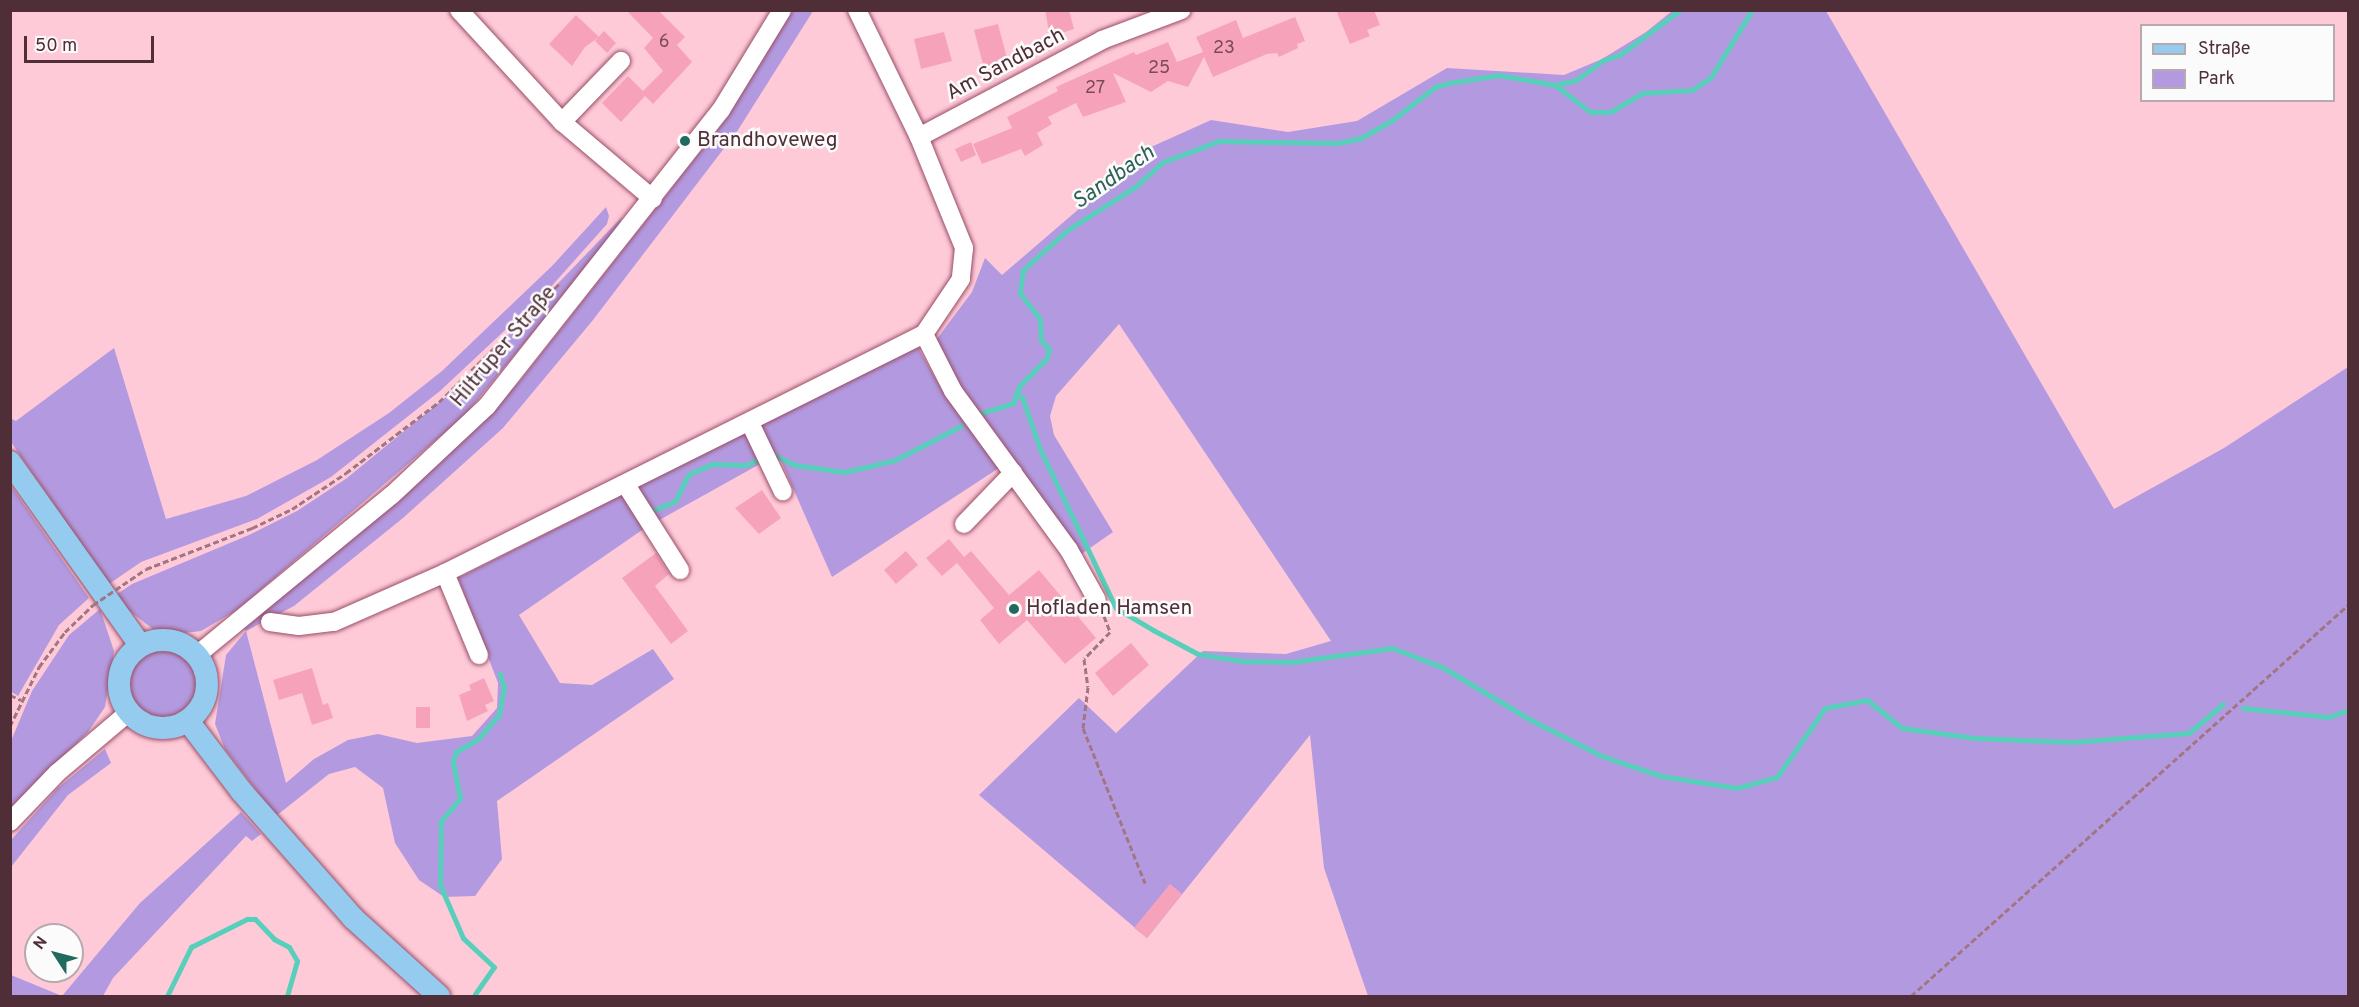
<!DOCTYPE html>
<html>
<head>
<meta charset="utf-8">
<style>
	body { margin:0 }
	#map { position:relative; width:2359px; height:1007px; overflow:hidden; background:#ffcad8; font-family:Overpass,sans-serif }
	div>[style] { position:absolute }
	.green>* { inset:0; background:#b39ae0 }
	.round { border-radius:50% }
	.stream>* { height:5px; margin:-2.5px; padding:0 2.5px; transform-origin:2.5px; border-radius:2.5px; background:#57cfbb }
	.building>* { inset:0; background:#f7a2bb }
	.path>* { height:3px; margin-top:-1.5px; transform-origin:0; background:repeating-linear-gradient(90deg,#a17682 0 6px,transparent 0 9px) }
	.roads { filter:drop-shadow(0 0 2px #994e67) drop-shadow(0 0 2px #994e67) }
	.minor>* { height:18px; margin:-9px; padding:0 9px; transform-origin:9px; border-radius:9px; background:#fff }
	.major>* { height:22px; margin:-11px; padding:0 11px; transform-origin:11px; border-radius:11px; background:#94cbef }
	.major>.ring { margin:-11px; padding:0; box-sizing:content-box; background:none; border:22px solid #94cbef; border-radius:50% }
	.path-bridge>* { height:3px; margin-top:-1.5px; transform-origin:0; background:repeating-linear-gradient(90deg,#a17682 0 6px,transparent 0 9px) }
	.dots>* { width:16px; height:16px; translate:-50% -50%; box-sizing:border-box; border:3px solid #fbfbfb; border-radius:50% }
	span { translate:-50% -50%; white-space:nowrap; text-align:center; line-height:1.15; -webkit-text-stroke:5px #fbfbfb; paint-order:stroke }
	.number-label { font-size:18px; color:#7a4b59 }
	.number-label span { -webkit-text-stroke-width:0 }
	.street-label { font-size:21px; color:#502e38 }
	.poi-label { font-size:21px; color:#502e38 }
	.left { translate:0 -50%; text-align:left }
	.water-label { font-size:22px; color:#2c5f56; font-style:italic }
	.frame { position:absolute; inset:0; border:12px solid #502e38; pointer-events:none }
	.legend { position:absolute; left:2140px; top:24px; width:195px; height:78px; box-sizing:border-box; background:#fbfbfb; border:2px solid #b7a9ad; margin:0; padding:8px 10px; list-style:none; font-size:18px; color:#502e38 }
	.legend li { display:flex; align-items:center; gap:12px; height:30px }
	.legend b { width:30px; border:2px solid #b7a9ad }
	.north { position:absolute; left:24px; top:923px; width:60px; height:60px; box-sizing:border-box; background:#fbfbfb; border:2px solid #b7a9ad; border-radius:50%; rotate:306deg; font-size:16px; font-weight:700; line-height:24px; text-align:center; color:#502e38 }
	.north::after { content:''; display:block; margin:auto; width:21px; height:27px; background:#22695e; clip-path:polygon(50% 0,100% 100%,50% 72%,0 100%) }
	.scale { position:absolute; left:24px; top:36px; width:130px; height:27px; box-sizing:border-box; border:3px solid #502e38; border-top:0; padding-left:8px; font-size:18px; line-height:21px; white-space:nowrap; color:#502e38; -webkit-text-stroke:4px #fbfbfb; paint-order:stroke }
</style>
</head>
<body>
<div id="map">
	<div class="green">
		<div style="clip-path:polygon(792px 11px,813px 11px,738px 130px,593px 320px,503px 428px,403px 518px,294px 606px,246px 631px,286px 783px,314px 759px,348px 740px,378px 734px,417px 743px,472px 736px,497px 708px,498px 683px,458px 578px,917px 346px,945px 395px,972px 432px,936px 340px,972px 292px,985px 258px,1002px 275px,1151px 147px,1211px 120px,1288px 132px,1357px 121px,1447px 68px,1564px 75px,1602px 59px,1646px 32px,1672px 11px,1826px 11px,2114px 509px,2224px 448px,2348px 367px,2348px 996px,1368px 996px,1324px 868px,1310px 735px,1147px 938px,979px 795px,1079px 698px,1116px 733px,1203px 651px,1286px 654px,1331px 641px,1119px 324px,1056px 396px,1050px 416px,1054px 435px,1113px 532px,1080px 555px,999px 468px,832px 577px,778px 454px,645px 528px,519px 615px,560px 683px,592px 685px,653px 649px,674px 679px,497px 801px,502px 859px,475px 896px,444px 897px,419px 880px,395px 843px,383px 788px,355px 767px,329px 774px,276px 816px,225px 749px,215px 724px,226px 655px,246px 631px,244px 629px,440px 463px,519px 382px,726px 119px)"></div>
		<div style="clip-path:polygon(606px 207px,609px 216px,607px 224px,549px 289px,440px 391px,331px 477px,257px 519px,141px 562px,109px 584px,11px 442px,10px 418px,16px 421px,114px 348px,166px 519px,246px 496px,317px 460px,389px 413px,442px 371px,552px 266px)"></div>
		<div style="clip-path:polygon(622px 217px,616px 232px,464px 416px,237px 610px,201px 631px,184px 633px,153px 629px,128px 610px,117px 594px,132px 584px,249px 535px,297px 511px,347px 478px,458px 387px)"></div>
		<div style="clip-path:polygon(11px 486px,89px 598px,59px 625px,18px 696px,10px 691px)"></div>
		<div style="clip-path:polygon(100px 609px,114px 651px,105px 707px,88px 732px,11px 808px,11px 741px,32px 691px,69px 635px)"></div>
		<div class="round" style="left:128px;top:649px;width:68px;height:68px"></div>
		<div style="clip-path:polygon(105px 749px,111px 763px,68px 795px,11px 867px,11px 840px,58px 788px)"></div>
		<div style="clip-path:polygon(241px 812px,261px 834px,252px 841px,246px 836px,113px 978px,103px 996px,11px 996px,11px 975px,62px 996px,140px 903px)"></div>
	</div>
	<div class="stream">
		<div style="left:1555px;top:85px;width:44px;rotate:37.6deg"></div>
		<div style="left:1590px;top:112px;width:20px"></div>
		<div style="left:1610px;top:112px;width:38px;rotate:-30deg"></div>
		<div style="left:1643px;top:93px;width:49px;rotate:-3.5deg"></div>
		<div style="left:1692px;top:90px;width:23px;rotate:-34deg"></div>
		<div style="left:1711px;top:77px;width:79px;rotate:-58.5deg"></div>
		<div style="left:1016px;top:394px;width:7px;rotate:27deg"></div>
		<div style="left:1022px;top:397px;width:55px;rotate:70.9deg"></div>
		<div style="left:1040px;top:449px;width:176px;rotate:64.5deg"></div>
		<div style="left:1116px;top:608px;width:43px;rotate:30.7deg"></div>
		<div style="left:1153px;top:630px;width:51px;rotate:28.1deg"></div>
		<div style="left:1198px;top:654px;width:45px;rotate:9deg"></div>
		<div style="left:1242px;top:661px;width:50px;rotate:1.1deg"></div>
		<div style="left:1292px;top:662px;width:101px;rotate:-8deg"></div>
		<div style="left:1392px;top:648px;width:53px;rotate:20.8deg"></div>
		<div style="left:1442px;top:667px;width:104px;rotate:30.8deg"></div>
		<div style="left:1531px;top:720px;width:80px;rotate:26.9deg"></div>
		<div style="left:1602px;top:756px;width:62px;rotate:18.7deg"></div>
		<div style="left:1661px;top:776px;width:77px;rotate:9deg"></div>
		<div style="left:1737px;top:788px;width:41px;rotate:-15.4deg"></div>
		<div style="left:1777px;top:777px;width:84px;rotate:-55.2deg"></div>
		<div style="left:1825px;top:708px;width:43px;rotate:-10.8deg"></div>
		<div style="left:1867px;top:700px;width:45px;rotate:38.7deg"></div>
		<div style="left:1902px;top:728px;width:74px;rotate:7.8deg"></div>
		<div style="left:1975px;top:738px;width:97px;rotate:2.4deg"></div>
		<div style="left:2072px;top:742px;width:117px;rotate:-4.4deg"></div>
		<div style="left:2189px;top:733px;width:45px;rotate:-40.5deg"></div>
		<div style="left:978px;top:414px;width:37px;rotate:-17deg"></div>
		<div style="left:1013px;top:403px;width:19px;rotate:-69deg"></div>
		<div style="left:1020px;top:385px;width:38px;rotate:-45deg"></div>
		<div style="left:1047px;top:358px;width:9px;rotate:-77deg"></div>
		<div style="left:1049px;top:349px;width:12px;rotate:-132deg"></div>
		<div style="left:1041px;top:340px;width:21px;rotate:-93deg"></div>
		<div style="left:1040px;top:319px;width:33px;rotate:-128deg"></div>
		<div style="left:1020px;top:293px;width:23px;rotate:-83deg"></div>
		<div style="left:1023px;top:270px;width:58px;rotate:-42.2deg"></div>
		<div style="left:1066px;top:231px;width:82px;rotate:-32.5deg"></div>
		<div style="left:1135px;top:187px;width:38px;rotate:-42deg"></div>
		<div style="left:1163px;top:162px;width:60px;rotate:-20.6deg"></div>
		<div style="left:1219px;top:141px;width:119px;rotate:1deg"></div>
		<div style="left:1338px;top:143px;width:24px;rotate:-12deg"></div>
		<div style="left:1361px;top:138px;width:34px;rotate:-30deg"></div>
		<div style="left:1391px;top:121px;width:56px;rotate:-37.7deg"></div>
		<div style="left:1435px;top:87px;width:15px;rotate:-16deg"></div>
		<div style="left:1449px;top:83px;width:51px;rotate:-9.1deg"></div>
		<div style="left:1499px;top:75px;width:57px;rotate:10.1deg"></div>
		<div style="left:1555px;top:85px;width:22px;rotate:-13deg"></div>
		<div style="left:1576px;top:80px;width:34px;rotate:-36deg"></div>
		<div style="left:1604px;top:60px;width:18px;rotate:-19deg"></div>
		<div style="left:1621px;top:54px;width:74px;rotate:-36.7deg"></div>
		<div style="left:772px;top:454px;width:25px;rotate:26deg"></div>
		<div style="left:795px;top:465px;width:50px;rotate:8deg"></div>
		<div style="left:845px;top:472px;width:51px;rotate:-13.5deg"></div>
		<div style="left:895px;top:460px;width:74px;rotate:-27.3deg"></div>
		<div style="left:652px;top:511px;width:25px;rotate:-23deg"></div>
		<div style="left:675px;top:501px;width:30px;rotate:-63deg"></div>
		<div style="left:689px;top:474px;width:26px;rotate:-23deg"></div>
		<div style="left:713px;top:464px;width:33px;rotate:2deg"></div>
		<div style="left:746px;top:465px;width:15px;rotate:-23deg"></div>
		<div style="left:2243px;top:708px;width:86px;rotate:6deg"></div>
		<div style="left:2329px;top:717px;width:20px;rotate:-20deg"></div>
		<div style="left:475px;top:994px;width:33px;rotate:-55deg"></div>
		<div style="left:494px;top:967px;width:42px;rotate:-136.9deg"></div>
		<div style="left:463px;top:938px;width:58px;rotate:-113.5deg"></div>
		<div style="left:440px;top:885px;width:64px;rotate:-89.1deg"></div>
		<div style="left:441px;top:821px;width:30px;rotate:-50deg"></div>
		<div style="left:460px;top:798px;width:38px;rotate:-101deg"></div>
		<div style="left:453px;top:761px;width:9px;rotate:-72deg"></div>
		<div style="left:456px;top:752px;width:26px;rotate:-31deg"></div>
		<div style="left:478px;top:739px;width:32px;rotate:-49deg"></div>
		<div style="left:499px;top:715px;width:27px;rotate:-80deg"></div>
		<div style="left:504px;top:688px;width:15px;rotate:-106deg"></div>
		<div style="left:167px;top:996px;width:55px;rotate:-63.9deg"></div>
		<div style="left:191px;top:947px;width:63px;rotate:-26.6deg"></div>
		<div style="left:247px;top:919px;width:8px"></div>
		<div style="left:255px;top:919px;width:28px;rotate:46deg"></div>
		<div style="left:274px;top:939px;width:17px;rotate:28deg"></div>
		<div style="left:289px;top:947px;width:16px;rotate:60deg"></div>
		<div style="left:297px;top:961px;width:36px;rotate:106deg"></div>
	</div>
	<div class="building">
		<div style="clip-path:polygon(626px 10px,658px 10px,685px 37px,677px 45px,692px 62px,653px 104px,645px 96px,621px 122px,602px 103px,628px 76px,643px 91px,663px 71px,644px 48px,653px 38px)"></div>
		<div style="clip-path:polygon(1045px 10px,1069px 10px,1074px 29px,1050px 37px)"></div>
		<div style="clip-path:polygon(1336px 10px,1374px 10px,1380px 25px,1367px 30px,1370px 36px,1350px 44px)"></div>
		<div style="clip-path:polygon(576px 15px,599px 37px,585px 47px,572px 66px,549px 44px)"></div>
		<div style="clip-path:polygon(1295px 17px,1305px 41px,1297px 44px,1298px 48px,1279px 57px,1277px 53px,1267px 54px,1213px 77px,1204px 57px,1188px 87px,1168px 81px,1151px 92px,1113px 73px,1126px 102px,1083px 117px,1076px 103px,1048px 117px,1052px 124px,1037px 133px,1043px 145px,1025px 156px,1021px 149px,982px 164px,973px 144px,1012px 128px,1007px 117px,1058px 91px,1056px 87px,1134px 52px,1136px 55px,1168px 42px,1177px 62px,1203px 52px,1196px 37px,1236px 20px,1243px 38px)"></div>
		<div style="clip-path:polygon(998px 24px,1008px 62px,984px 68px,974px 30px)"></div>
		<div style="clip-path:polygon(604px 31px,616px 43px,607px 53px,595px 41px)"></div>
		<div style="clip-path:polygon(944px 32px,952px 61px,921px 69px,914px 39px)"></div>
		<div style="clip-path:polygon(971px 142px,976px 155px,961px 162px,955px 149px)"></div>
		<div style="clip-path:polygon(762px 490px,781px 518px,759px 534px,735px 508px)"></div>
		<div style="clip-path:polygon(949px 539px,964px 557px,971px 551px,1009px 595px,1039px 570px,1096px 638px,1065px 664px,1027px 620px,999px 644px,980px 620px,994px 608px,957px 563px,942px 576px,926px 558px)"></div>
		<div style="clip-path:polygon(906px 551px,918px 565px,896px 584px,884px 570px)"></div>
		<div style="clip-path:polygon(656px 553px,669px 574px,655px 586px,688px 631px,671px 644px,622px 578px)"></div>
		<div style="clip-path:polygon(1131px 643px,1149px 665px,1113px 696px,1095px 673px)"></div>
		<div style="clip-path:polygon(312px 668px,323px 705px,328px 703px,333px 718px,312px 725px,302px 693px,279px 700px,273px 680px)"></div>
		<div style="clip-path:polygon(484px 678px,494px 701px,485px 705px,488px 711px,467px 721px,459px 695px,471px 690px,469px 685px)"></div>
		<div style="clip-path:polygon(416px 707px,430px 707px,430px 728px,416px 728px)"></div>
		<div style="clip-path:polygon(1170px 884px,1182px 894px,1147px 938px,1134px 928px)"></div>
	</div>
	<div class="path">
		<div style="left:146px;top:569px;width:114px;rotate:-21.1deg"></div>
		<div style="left:252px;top:528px;width:44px;rotate:-25.4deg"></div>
		<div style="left:292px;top:509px;width:65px;rotate:-33.7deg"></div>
		<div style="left:346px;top:473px;width:117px;rotate:-37.4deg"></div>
		<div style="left:439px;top:402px;width:168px;rotate:-44.5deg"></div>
		<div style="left:1104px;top:616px;width:17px;rotate:69deg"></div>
		<div style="left:1110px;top:632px;width:37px;rotate:134deg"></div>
		<div style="left:1084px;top:659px;width:28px;rotate:82deg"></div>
		<div style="left:1088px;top:687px;width:41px;rotate:97deg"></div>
		<div style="left:1083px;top:728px;width:167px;rotate:68.2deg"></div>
		<div style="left:10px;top:695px;width:12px;rotate:24deg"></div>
		<div style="left:10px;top:726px;width:66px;rotate:-63.8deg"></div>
		<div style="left:39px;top:667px;width:44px;rotate:-53.4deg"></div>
		<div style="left:1911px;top:996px;width:586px;rotate:-41.82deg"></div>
	</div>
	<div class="roads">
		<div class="minor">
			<div style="left:459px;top:10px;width:152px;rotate:47.4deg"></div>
			<div style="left:562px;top:122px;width:119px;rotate:40.2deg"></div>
			<div style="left:857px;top:10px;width:141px;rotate:64deg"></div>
			<div style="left:919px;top:137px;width:120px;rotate:67.9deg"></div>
			<div style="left:964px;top:248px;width:31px;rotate:96deg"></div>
			<div style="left:961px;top:279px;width:66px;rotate:123.9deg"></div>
			<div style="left:562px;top:122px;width:85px;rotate:-46deg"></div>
			<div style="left:919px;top:137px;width:207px;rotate:-27.9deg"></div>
			<div style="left:1102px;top:40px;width:85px;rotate:-20.6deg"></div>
			<div style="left:750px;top:423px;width:76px;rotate:64.4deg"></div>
			<div style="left:626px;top:485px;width:101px;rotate:57.6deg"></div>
			<div style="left:964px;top:524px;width:71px;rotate:-46.1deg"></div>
			<div style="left:445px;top:573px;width:89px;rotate:67.5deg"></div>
			<div style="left:270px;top:622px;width:29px;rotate:8deg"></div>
			<div style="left:299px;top:626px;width:35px;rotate:-7deg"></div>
			<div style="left:334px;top:622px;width:121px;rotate:-23.8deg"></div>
			<div style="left:445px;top:573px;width:535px;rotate:-26.52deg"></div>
			<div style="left:924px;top:334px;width:64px;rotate:63deg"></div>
			<div style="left:953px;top:391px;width:197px;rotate:53.9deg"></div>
			<div style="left:1069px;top:550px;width:57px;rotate:60.8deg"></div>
			<div style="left:197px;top:655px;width:252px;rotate:-39.4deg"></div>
			<div style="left:392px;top:495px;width:130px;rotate:-43.1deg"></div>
			<div style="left:487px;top:406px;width:377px;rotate:-51.7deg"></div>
			<div style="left:721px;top:110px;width:117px;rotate:-58.6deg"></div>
			<div style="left:10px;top:822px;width:68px;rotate:-46.2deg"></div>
			<div style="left:57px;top:773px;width:93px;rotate:-40.2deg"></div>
		</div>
		<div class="major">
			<div style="left:10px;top:462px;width:224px;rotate:54.6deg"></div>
			<div class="ring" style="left:119px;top:640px;width:66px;height:66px"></div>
			<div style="left:188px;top:721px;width:89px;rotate:52.7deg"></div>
			<div style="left:242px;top:792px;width:168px;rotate:48.6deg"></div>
			<div style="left:353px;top:918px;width:116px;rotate:42.2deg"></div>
		</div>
	</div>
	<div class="path-bridge">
		<div style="left:65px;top:632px;width:39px;rotate:-44deg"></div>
		<div style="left:93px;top:605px;width:64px;rotate:-34.2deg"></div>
	</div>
	<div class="dots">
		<div style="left:685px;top:141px;background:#22695e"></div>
		<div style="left:1014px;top:609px;background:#22695e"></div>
	</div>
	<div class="number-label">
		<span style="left:664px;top:43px">6</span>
		<span style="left:1224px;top:49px">23</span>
		<span style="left:1159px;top:69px">25</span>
		<span style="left:1095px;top:89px">27</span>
	</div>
	<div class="street-label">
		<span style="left:1006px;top:65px;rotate:-28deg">Am Sandbach</span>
		<span style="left:504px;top:347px;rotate:-50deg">Hiltruper Straße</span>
	</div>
	<div class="poi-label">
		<span class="left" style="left:697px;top:141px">Brandhoveweg</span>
		<span class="left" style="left:1026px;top:609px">Hofladen Hamsen</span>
	</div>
	<div class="water-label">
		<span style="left:1114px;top:178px;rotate:-35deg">Sandbach</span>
	</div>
	<div class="frame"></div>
	<ul class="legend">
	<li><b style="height:8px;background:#94cbef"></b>Straße</li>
	<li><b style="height:16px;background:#b39ae0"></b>Park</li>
	</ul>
	<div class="north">N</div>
	<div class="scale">50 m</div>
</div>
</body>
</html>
